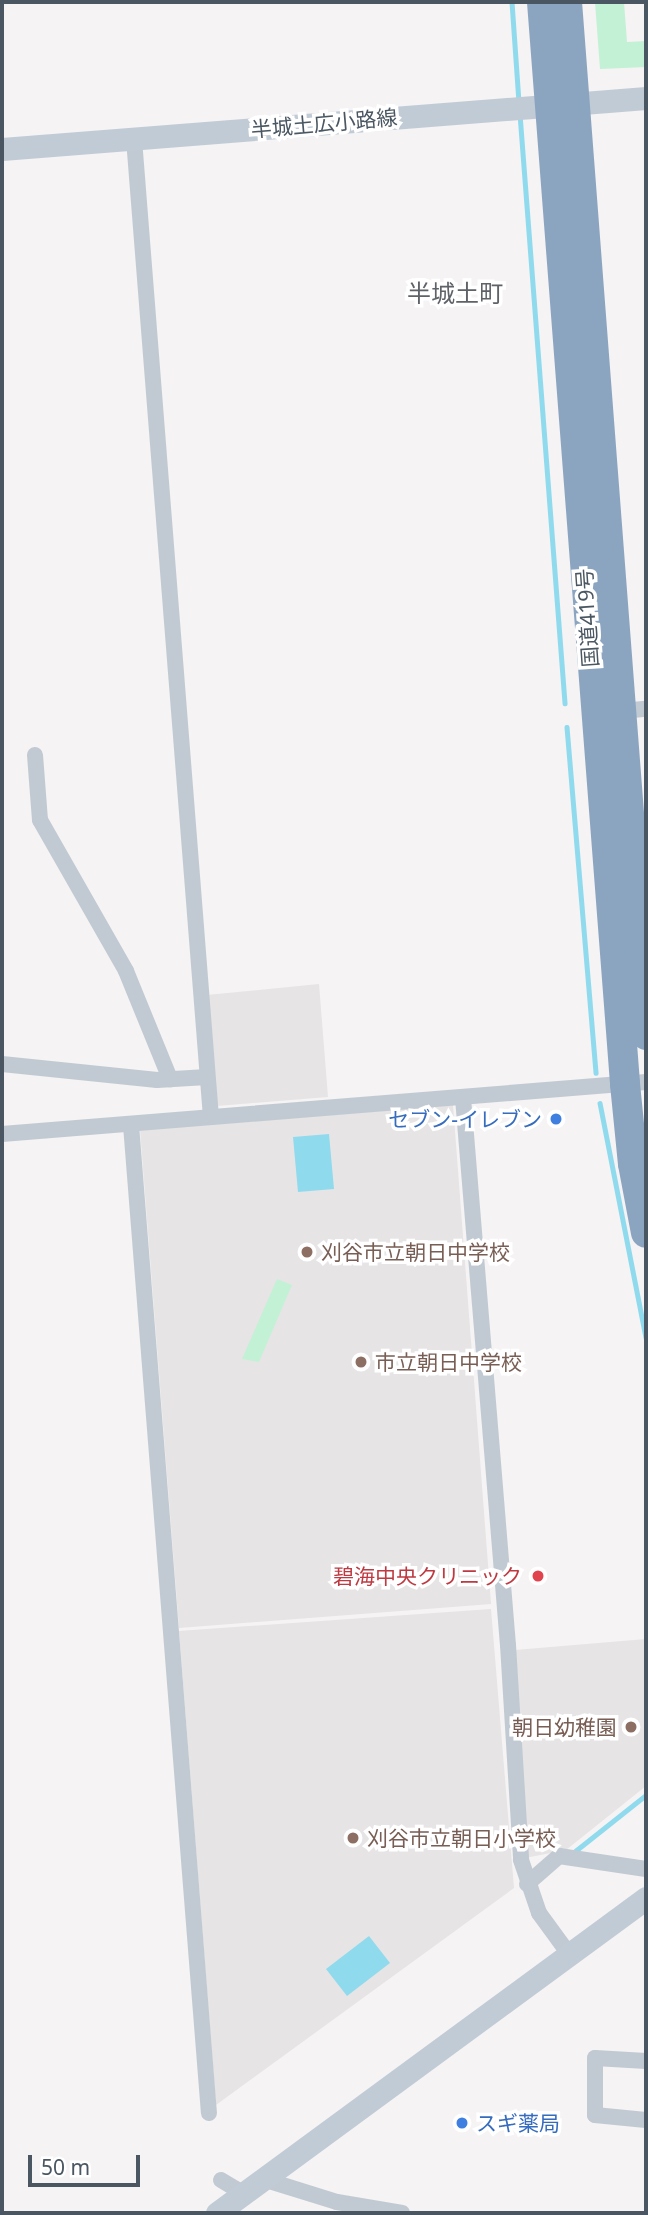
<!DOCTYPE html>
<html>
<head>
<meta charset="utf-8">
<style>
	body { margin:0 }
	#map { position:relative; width:648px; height:2215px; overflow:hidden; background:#f5f3f3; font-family:"Noto Sans","Noto Sans JP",sans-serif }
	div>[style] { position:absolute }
	.education>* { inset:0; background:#e6e4e5 }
	.green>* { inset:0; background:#c3f1d5 }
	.water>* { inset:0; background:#90daee }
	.stream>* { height:4.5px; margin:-2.25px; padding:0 2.25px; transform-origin:2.25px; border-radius:2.25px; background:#90daee }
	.street>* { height:16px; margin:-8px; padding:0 8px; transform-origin:8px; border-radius:8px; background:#c1cad2 }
	.secondary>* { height:23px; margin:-11.5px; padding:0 11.5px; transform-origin:11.5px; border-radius:11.5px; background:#c1cbd6 }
	.highway>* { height:30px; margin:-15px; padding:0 15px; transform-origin:15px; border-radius:15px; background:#8ba5c1 }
	.dots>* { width:19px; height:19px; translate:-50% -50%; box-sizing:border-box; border:4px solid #fff; border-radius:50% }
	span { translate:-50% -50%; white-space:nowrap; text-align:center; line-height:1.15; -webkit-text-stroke:7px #fff; paint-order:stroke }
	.street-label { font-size:21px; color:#4a5661 }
	.shop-label { font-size:21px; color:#366cbe }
	.right { translate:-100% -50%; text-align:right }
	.left { translate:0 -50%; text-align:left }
	.education-label { font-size:21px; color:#785e54 }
	.health-label { font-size:21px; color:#be3a42 }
	.quarter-label { font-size:24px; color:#5f6368 }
	.frame { position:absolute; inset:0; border:4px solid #4a5661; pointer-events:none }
	.scale { position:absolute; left:28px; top:2155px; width:112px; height:32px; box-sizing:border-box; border:4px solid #4a5661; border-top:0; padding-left:9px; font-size:21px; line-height:24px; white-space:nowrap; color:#4a5661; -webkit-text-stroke:5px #fff; paint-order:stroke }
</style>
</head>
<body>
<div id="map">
	<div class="education">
		<div style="clip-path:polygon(319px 984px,328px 1097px,217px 1106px,207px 995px)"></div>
		<div style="clip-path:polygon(453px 1105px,491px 1604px,179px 1628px,140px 1130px)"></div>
		<div style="clip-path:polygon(491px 1609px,514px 1888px,216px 2105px,179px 1631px)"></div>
		<div style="clip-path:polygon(646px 1639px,646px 1786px,566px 1850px,525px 1858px,515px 1650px)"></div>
	</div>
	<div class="green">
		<div style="clip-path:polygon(595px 2px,624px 2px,627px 42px,646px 41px,646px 67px,600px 69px)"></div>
		<div style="clip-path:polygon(277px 1279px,292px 1285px,259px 1362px,242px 1359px)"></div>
	</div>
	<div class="water">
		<div style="clip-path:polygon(329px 1134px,334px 1189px,298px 1192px,293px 1137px)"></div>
		<div style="clip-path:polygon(369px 1936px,390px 1963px,347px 1996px,326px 1969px)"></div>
	</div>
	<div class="stream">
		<div style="left:512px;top:2px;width:100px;rotate:86deg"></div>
		<div style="left:520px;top:114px;width:591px;rotate:85.63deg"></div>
		<div style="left:567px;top:727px;width:347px;rotate:85.2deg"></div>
		<div style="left:600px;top:1103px;width:239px;rotate:78.9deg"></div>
		<div style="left:574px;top:1852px;width:92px;rotate:-38.4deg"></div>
	</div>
	<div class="street">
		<div style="left:134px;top:139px;width:981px;rotate:85.5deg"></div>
		<div style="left:621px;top:711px;width:25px;rotate:-5deg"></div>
		<div style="left:35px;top:755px;width:65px;rotate:85.6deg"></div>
		<div style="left:40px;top:820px;width:174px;rotate:60.3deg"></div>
		<div style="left:126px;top:971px;width:117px;rotate:67.8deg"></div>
		<div style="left:2px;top:1064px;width:156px;rotate:5.9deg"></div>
		<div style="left:157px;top:1080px;width:50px;rotate:-3.4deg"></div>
		<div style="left:463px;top:1098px;width:549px;rotate:85.3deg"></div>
		<div style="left:508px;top:1645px;width:215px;rotate:86.5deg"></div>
		<div style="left:521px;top:1860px;width:56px;rotate:71.2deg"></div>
		<div style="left:539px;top:1913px;width:51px;rotate:53.8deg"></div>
		<div style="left:131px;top:1125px;width:991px;rotate:85.49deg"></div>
		<div style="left:2px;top:1134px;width:646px;rotate:-4.62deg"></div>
		<div style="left:527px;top:1884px;width:43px;rotate:-41.2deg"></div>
		<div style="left:559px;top:1856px;width:88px;rotate:8.5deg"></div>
		<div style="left:646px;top:2061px;width:51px;rotate:-176.6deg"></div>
		<div style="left:595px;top:2058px;width:57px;rotate:90deg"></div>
		<div style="left:595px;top:2115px;width:51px;rotate:5.6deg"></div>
		<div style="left:263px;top:2179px;width:77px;rotate:17.3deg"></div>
		<div style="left:337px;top:2202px;width:66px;rotate:9.6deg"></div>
		<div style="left:221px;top:2180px;width:26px;rotate:31deg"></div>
	</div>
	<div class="secondary">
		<div style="left:2px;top:149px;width:646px;rotate:-4.53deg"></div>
		<div style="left:217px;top:2213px;width:532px;rotate:-36.29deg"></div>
	</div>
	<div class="highway">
		<div style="left:542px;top:2px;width:1085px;rotate:85.61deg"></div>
		<div style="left:625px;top:1084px;width:80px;rotate:84.3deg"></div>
		<div style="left:633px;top:1164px;width:70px;rotate:79.3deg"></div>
		<div style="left:567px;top:2px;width:1036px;rotate:85.63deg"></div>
	</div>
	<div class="dots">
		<div style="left:556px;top:1119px;background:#3f7fe0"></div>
		<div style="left:307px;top:1252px;background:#8d6e63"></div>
		<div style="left:361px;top:1362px;background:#8d6e63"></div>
		<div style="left:538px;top:1576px;background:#e0444e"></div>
		<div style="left:631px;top:1727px;background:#8d6e63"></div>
		<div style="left:353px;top:1838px;background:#8d6e63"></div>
		<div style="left:462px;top:2123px;background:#3f7fe0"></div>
	</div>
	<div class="street-label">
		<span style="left:324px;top:123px;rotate:-5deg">半城土広小路線</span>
		<span style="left:587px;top:618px;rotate:-94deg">国道419号</span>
	</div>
	<div class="shop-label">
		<span class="right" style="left:542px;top:1119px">セブン-イレブン</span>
		<span class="left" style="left:476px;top:2123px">スギ薬局</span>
	</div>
	<div class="education-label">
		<span class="left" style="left:321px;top:1252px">刈谷市立朝日中学校</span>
		<span class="left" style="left:375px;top:1362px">市立朝日中学校</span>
		<span class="right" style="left:617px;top:1727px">朝日幼稚園</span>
		<span class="left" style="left:367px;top:1838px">刈谷市立朝日小学校</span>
	</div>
	<div class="health-label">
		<span class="right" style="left:522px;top:1576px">碧海中央クリニック</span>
	</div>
	<div class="quarter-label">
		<span style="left:455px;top:293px">半城土町</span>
	</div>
	<div class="frame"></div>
	<div class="scale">50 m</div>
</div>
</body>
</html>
